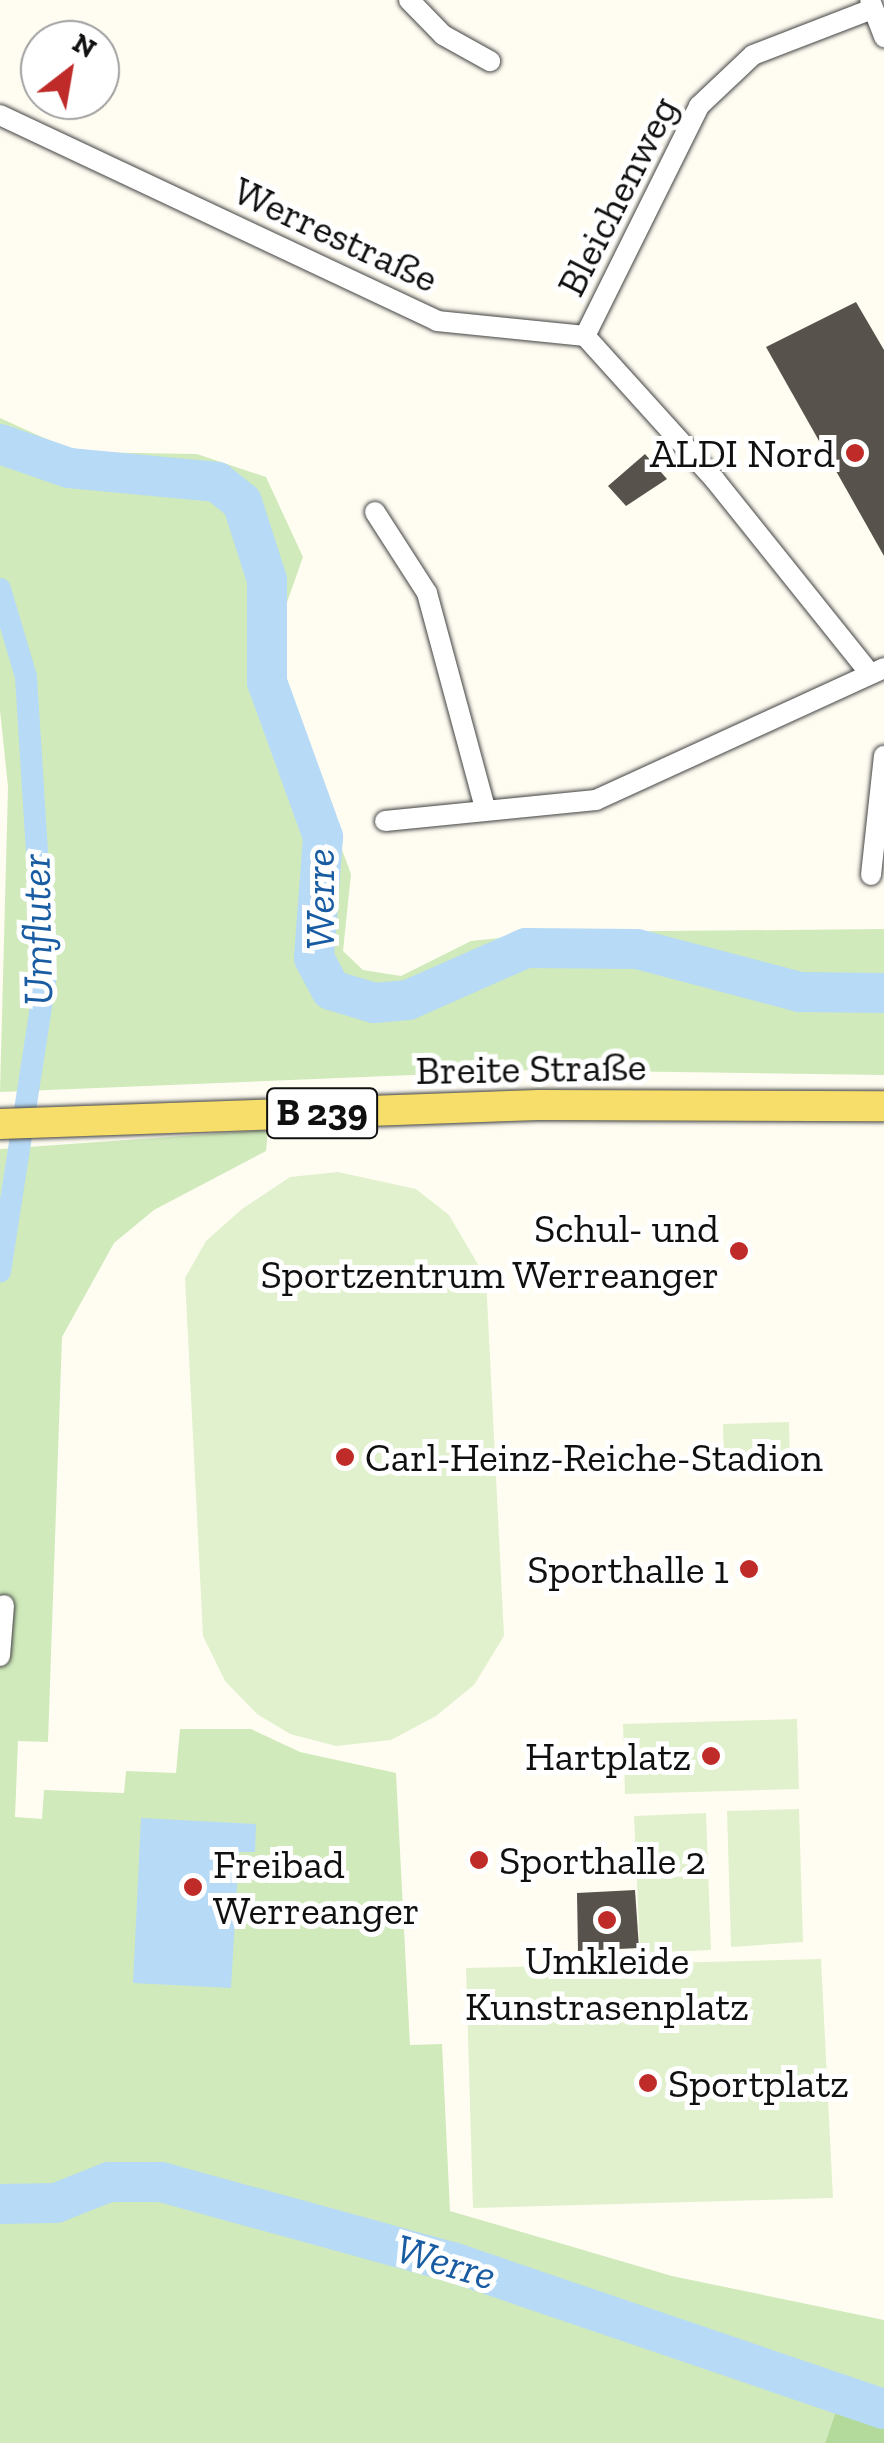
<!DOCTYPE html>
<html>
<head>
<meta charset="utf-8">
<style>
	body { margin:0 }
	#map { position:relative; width:884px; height:2443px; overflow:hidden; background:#fffdf2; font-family:"Zilla Slab",serif }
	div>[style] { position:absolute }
	.green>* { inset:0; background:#d0eabb }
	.forest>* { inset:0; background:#b3da9b }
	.pitch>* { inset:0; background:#e2f1cd }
	.water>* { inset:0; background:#b7daf6 }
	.canal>* { height:22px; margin:-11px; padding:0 11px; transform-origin:11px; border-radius:11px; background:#b7daf6 }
	.river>* { height:40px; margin:-20px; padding:0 20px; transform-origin:20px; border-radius:20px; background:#b7daf6 }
	.building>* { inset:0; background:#58524c }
	.roads { filter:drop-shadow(0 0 2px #434343) drop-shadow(0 0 2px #434343) }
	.street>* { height:20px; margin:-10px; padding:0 10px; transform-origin:10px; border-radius:10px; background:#fff }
	.primary>* { height:30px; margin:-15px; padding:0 15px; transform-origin:15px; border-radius:15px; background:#f7de6a }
	.dots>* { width:28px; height:28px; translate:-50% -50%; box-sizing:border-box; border:5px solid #fff; border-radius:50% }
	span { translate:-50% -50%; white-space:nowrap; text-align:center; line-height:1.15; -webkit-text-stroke:10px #fff; paint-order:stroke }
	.shield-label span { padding:2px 8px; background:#fff; border:2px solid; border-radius:8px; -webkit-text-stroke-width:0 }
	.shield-label { font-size:38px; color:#101010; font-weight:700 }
	.street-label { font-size:40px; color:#101010 }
	.poi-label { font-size:40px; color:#101010 }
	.right { translate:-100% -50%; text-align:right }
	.left { translate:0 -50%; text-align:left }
	.water-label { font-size:42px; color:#195ca2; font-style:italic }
	.north { position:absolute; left:20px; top:20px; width:100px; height:100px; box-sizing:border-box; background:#fff; border:2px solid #9f9f9f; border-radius:50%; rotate:31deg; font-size:28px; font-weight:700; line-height:40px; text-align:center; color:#101010 }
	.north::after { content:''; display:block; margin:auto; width:35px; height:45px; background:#bf2b28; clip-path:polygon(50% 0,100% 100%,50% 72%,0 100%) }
</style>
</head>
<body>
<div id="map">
	<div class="green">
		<div style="clip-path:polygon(0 418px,75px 452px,197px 454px,266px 477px,303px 557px,286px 605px,280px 683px,351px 874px,343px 951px,363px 970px,401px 976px,471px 941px,560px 932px,884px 929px,884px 1075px,534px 1070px,0 1092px,8px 787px,0 710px)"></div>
		<div style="clip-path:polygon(268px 1130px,266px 1151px,154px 1210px,114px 1243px,62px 1337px,48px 1742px,18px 1741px,15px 1817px,42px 1819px,44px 1790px,124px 1793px,126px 1771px,176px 1773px,180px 1729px,251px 1729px,300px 1752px,396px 1773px,410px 2045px,442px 2044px,450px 2211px,672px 2276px,884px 2320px,884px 2419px,838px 2405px,825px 2443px,0 2443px,0 1149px)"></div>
	</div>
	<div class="forest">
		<div style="clip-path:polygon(838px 2405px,884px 2419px,884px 2443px,825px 2443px)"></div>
	</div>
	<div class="pitch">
		<div style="clip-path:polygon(338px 1172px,416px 1189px,449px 1215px,486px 1278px,504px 1636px,474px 1685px,436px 1716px,391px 1740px,336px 1746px,290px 1734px,257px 1714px,225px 1681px,203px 1636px,185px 1278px,206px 1241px,242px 1209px,290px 1177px)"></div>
		<div style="clip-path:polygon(789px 1422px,790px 1465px,724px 1467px,723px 1424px)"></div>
		<div style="clip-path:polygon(797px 1719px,799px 1789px,625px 1794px,623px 1724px)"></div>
		<div style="clip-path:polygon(799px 1809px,803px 1942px,731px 1947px,727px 1811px)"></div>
		<div style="clip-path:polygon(706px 1813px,711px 1950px,640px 1953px,634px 1816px)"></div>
		<div style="clip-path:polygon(821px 1959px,833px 2198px,473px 2208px,466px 1968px)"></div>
	</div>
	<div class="water">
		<div style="clip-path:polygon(141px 1818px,256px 1824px,255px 1852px,239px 1852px,231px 1988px,133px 1983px)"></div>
	</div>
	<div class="canal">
		<div style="left:0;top:589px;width:92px;rotate:73.5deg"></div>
		<div style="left:26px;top:677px;width:305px;rotate:86.4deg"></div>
		<div style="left:45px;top:981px;width:294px;rotate:98.8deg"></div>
	</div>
	<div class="river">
		<div style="left:0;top:444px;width:73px;rotate:19.2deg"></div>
		<div style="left:69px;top:468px;width:149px;rotate:5.4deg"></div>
		<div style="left:217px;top:482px;width:32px;rotate:39deg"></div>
		<div style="left:242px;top:502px;width:82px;rotate:72.2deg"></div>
		<div style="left:267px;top:580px;width:102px;rotate:90deg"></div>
		<div style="left:267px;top:682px;width:165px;rotate:70.1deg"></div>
		<div style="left:323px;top:837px;width:121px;rotate:94.3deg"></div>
		<div style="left:314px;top:958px;width:36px;rotate:62deg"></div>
		<div style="left:331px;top:990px;width:45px;rotate:16.8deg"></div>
		<div style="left:374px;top:1003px;width:34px;rotate:-5deg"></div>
		<div style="left:408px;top:1000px;width:129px;rotate:-23.8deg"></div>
		<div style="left:526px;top:948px;width:111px;rotate:0.5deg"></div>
		<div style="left:637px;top:949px;width:169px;rotate:14.8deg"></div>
		<div style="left:800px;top:992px;width:84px;rotate:0.7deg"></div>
		<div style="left:0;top:2204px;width:56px;rotate:-1deg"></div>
		<div style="left:56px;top:2203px;width:57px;rotate:-21.6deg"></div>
		<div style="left:109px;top:2182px;width:52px"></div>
		<div style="left:161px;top:2182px;width:302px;rotate:15.4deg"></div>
		<div style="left:452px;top:2262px;width:456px;rotate:18.8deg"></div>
	</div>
	<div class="building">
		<div style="clip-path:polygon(856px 302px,884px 350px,884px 556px,766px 347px)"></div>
		<div style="clip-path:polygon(645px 454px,667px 479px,626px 506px,608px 486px)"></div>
		<div style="clip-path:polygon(635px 1890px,639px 1948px,578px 1951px,577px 1893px)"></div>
	</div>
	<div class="roads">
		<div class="street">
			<div style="left:409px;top:0;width:49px;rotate:45.8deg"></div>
			<div style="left:443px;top:35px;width:54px;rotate:29deg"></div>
			<div style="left:870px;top:0;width:40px;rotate:69deg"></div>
			<div style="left:0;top:115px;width:483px;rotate:25.2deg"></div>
			<div style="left:437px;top:321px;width:149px;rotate:5.8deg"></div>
			<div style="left:585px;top:336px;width:194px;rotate:47.9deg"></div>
			<div style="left:715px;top:480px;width:243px;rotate:51.3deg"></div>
			<div style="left:585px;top:336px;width:257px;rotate:-63.6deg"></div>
			<div style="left:699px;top:106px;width:74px;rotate:-43.4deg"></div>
			<div style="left:753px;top:55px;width:128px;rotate:-21.1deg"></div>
			<div style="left:375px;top:512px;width:96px;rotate:57.3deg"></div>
			<div style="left:427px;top:593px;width:223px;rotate:74.9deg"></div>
			<div style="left:385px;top:821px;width:212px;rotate:-5.7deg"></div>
			<div style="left:596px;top:800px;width:317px;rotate:-24.6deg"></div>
			<div style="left:871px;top:875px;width:120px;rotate:-83.8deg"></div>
			<div style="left:0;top:1656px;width:51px;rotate:-85.5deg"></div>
		</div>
		<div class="primary">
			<div style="left:0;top:1124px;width:539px;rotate:-2.02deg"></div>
			<div style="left:539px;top:1105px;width:345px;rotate:0.2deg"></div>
		</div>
	</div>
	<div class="dots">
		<div style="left:855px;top:453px;background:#bf2b28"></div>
		<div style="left:739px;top:1251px;background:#bf2b28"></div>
		<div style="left:345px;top:1457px;background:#bf2b28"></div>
		<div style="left:749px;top:1569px;background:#bf2b28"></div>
		<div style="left:711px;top:1756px;background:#bf2b28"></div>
		<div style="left:479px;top:1860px;background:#bf2b28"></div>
		<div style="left:193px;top:1887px;background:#bf2b28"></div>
		<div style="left:607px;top:1920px;background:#bf2b28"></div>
		<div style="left:648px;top:2083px;background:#bf2b28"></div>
	</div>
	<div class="shield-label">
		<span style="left:322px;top:1113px">B 239</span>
	</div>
	<div class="street-label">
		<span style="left:617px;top:196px;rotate:-63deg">Bleichenweg</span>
		<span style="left:336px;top:234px;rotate:25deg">Werrestraße</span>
		<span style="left:531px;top:1068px;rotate:-1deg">Breite Straße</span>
	</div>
	<div class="poi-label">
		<span class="right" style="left:835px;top:453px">ALDI Nord</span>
		<span class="right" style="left:719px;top:1251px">Schul- und<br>Sportzentrum Werreanger</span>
		<span class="left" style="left:365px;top:1457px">Carl-Heinz-Reiche-Stadion</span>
		<span class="right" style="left:729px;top:1569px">Sporthalle 1</span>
		<span class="right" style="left:691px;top:1756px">Hartplatz</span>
		<span class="left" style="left:499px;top:1860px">Sporthalle 2</span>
		<span class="left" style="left:213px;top:1887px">Freibad<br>Werreanger</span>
		<span style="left:607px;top:1983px">Umkleide<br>Kunstrasenplatz</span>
		<span class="left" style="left:668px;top:2083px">Sportplatz</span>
	</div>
	<div class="water-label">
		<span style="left:320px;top:899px;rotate:-90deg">Werre</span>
		<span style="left:37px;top:930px;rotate:-91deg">Umfluter</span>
		<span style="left:446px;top:2262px;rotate:17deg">Werre</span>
	</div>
	<div class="north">N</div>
</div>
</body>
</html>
